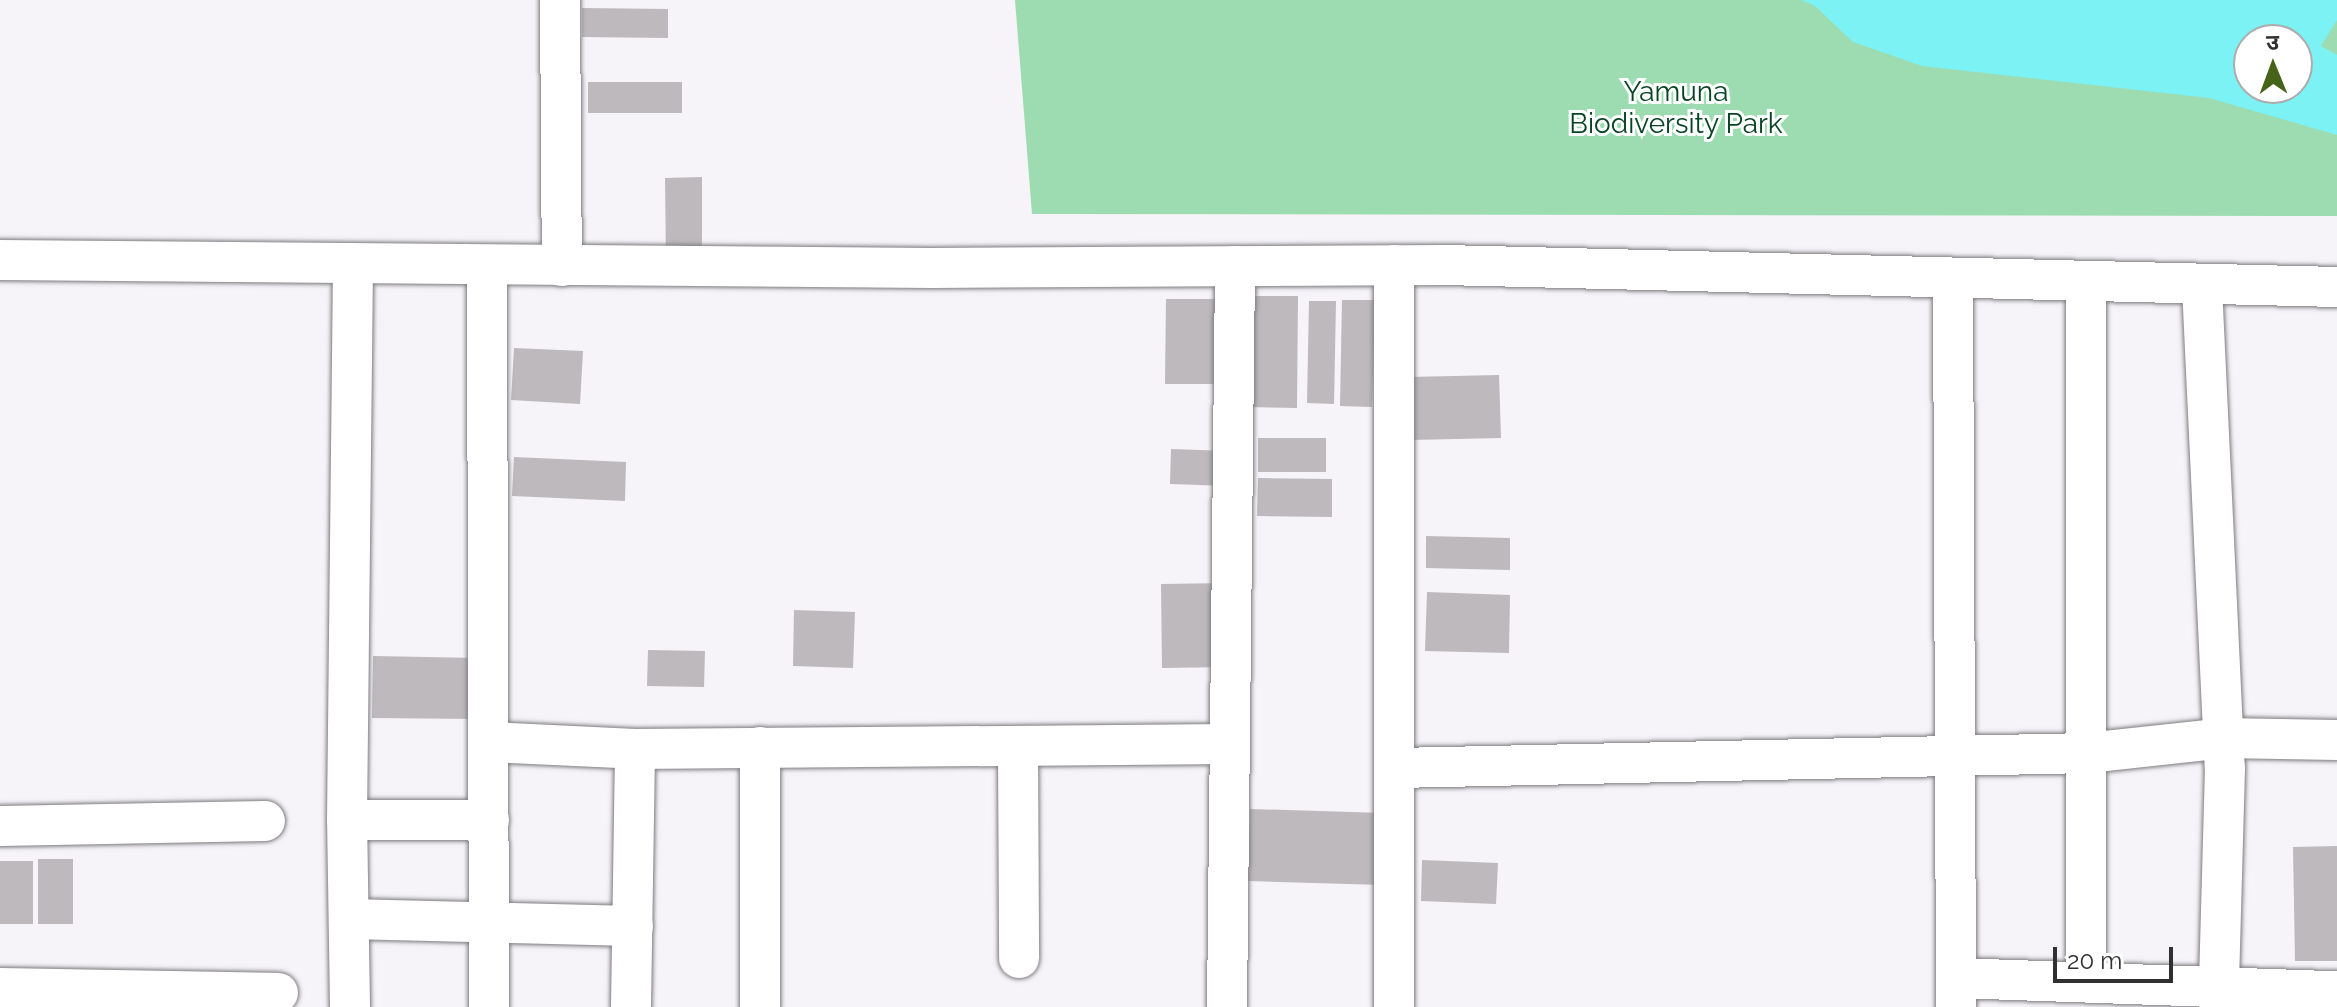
<!DOCTYPE html>
<html>
<head>
<meta charset="utf-8">
<style>
	body { margin:0 }
	#map { position:relative; width:2337px; height:1007px; overflow:hidden; background:#f6f4f8; font-family:Raleway,"Noto Sans Devanagari",sans-serif }
	div>[style] { position:absolute }
	.green>* { inset:0; background:#9ddcb0 }
	.water>* { inset:0; background:#7cf2f5 }
	.building>* { inset:0; background:#bdb9bc }
	.roads { filter:drop-shadow(0 0 2px #7e7c80) drop-shadow(0 0 2px #7e7c80) }
	.minor>* { height:40px; margin:-20px; padding:0 20px; transform-origin:20px; border-radius:20px; background:#fff }
	span { translate:-50% -50%; white-space:nowrap; text-align:center; line-height:1.15; -webkit-text-stroke:6px #fff; paint-order:stroke }
	.park-label { font-size:28px; color:#064423 }
	.north { position:absolute; left:2233px; top:24px; width:80px; height:80px; box-sizing:border-box; background:#fff; border:2px solid #adacad; border-radius:50%; rotate:359deg; font-size:22px; font-weight:700; line-height:32px; text-align:center; color:#313031 }
	.north::after { content:''; display:block; margin:auto; width:28px; height:36px; background:#45641a; clip-path:polygon(50% 0,100% 100%,50% 72%,0 100%) }
	.scale { position:absolute; left:2053px; top:947px; width:120px; height:36px; box-sizing:border-box; border:4px solid #313031; border-top:0; padding-left:10px; font-size:24px; line-height:28px; white-space:nowrap; color:#313031; -webkit-text-stroke:6px #fff; paint-order:stroke }
</style>
</head>
<body>
<div id="map">
	<div class="green">
		<div style="clip-path:polygon(evenodd,1015px 0,2337px 0,2337px 216px,1032px 214px,1015px 0,2249px 40px,2297px 40px,2297px 88px,2249px 88px,2249px 40px)"></div>
	</div>
	<div class="water">
		<div style="clip-path:polygon(evenodd,1802px 0,2337px 0,2337px 20px,2321px 46px,2337px 55px,2337px 135px,2209px 98px,1922px 66px,1853px 42px,1815px 6px,1802px 0,2249px 40px,2297px 40px,2297px 88px,2249px 88px,2249px 40px)"></div>
	</div>
	<div class="building">
		<div style="clip-path:polygon(582px 8px,668px 9px,668px 38px,582px 37px)"></div>
		<div style="clip-path:polygon(588px 82px,682px 82px,682px 113px,588px 113px)"></div>
		<div style="clip-path:polygon(702px 177px,702px 262px,666px 262px,665px 178px)"></div>
		<div style="clip-path:polygon(1245px 296px,1298px 296px,1297px 408px,1244px 407px)"></div>
		<div style="clip-path:polygon(1166px 299px,1223px 299px,1223px 384px,1165px 384px)"></div>
		<div style="clip-path:polygon(1342px 300px,1375px 300px,1372px 407px,1340px 406px)"></div>
		<div style="clip-path:polygon(1309px 301px,1336px 301px,1334px 404px,1307px 403px)"></div>
		<div style="clip-path:polygon(514px 348px,583px 351px,580px 404px,511px 400px)"></div>
		<div style="clip-path:polygon(1499px 375px,1501px 438px,1410px 440px,1408px 377px)"></div>
		<div style="clip-path:polygon(1258px 438px,1326px 438px,1326px 472px,1258px 472px)"></div>
		<div style="clip-path:polygon(1171px 449px,1229px 451px,1228px 486px,1170px 484px)"></div>
		<div style="clip-path:polygon(514px 457px,626px 462px,625px 501px,512px 496px)"></div>
		<div style="clip-path:polygon(1258px 478px,1332px 479px,1332px 517px,1257px 516px)"></div>
		<div style="clip-path:polygon(1426px 536px,1510px 538px,1510px 570px,1426px 568px)"></div>
		<div style="clip-path:polygon(1228px 583px,1229px 667px,1162px 668px,1161px 584px)"></div>
		<div style="clip-path:polygon(1427px 592px,1510px 595px,1509px 653px,1425px 651px)"></div>
		<div style="clip-path:polygon(794px 610px,855px 612px,853px 668px,793px 666px)"></div>
		<div style="clip-path:polygon(648px 650px,705px 651px,704px 687px,647px 686px)"></div>
		<div style="clip-path:polygon(373px 656px,478px 658px,477px 719px,372px 718px)"></div>
		<div style="clip-path:polygon(1250px 809px,1384px 813px,1382px 885px,1248px 881px)"></div>
		<div style="clip-path:polygon(2337px 846px,2337px 961px,2295px 961px,2293px 847px)"></div>
		<div style="clip-path:polygon(38px 859px,73px 859px,73px 924px,38px 924px)"></div>
		<div style="clip-path:polygon(1422px 860px,1498px 863px,1496px 904px,1421px 901px)"></div>
		<div style="clip-path:polygon(0 861px,33px 861px,33px 924px,0 924px)"></div>
	</div>
	<div class="roads">
		<div class="minor">
			<div style="left:560px;top:0;width:266px;rotate:89.6deg"></div>
			<div style="left:0;top:260px;width:932px;rotate:0.49deg"></div>
			<div style="left:932px;top:268px;width:512px;rotate:-0.34deg"></div>
			<div style="left:1444px;top:265px;width:893px;rotate:1.41deg"></div>
			<div style="left:487px;top:266px;width:741px;rotate:89.85deg"></div>
			<div style="left:1953px;top:279px;width:728px;rotate:89.76deg"></div>
			<div style="left:2202px;top:286px;width:483px;rotate:87.3deg"></div>
			<div style="left:2225px;top:768px;width:217px;rotate:91.6deg"></div>
			<div style="left:489px;top:742px;width:146px;rotate:2.7deg"></div>
			<div style="left:635px;top:749px;width:595px;rotate:-0.48deg"></div>
			<div style="left:1018px;top:746px;width:212px;rotate:89.7deg"></div>
			<div style="left:760px;top:747px;width:260px;rotate:90deg"></div>
			<div style="left:1396px;top:768px;width:691px;rotate:-1.24deg"></div>
			<div style="left:2087px;top:753px;width:138px;rotate:-6.2deg"></div>
			<div style="left:2224px;top:738px;width:113px;rotate:1deg"></div>
			<div style="left:347px;top:820px;width:142px"></div>
			<div style="left:0;top:826px;width:265px;rotate:-1.1deg"></div>
			<div style="left:349px;top:919px;width:284px;rotate:1.4deg"></div>
			<div style="left:1956px;top:978px;width:381px;rotate:2deg"></div>
			<div style="left:2086px;top:981px;width:698px;rotate:-90deg"></div>
			<div style="left:0;top:988px;width:278px;rotate:1deg"></div>
			<div style="left:350px;top:1007px;width:187px;rotate:-90.9deg"></div>
			<div style="left:347px;top:820px;width:555px;rotate:-89.38deg"></div>
			<div style="left:631px;top:1007px;width:258px;rotate:-89.1deg"></div>
			<div style="left:1227px;top:1007px;width:741px;rotate:-89.38deg"></div>
			<div style="left:1394px;top:1007px;width:742px;rotate:-90deg"></div>
		</div>
	</div>
	<div class="park-label">
		<span style="left:1676px;top:108px">Yamuna<br>Biodiversity Park</span>
	</div>
	<div class="north">उ</div>
	<div class="scale">20 m</div>
</div>
</body>
</html>
